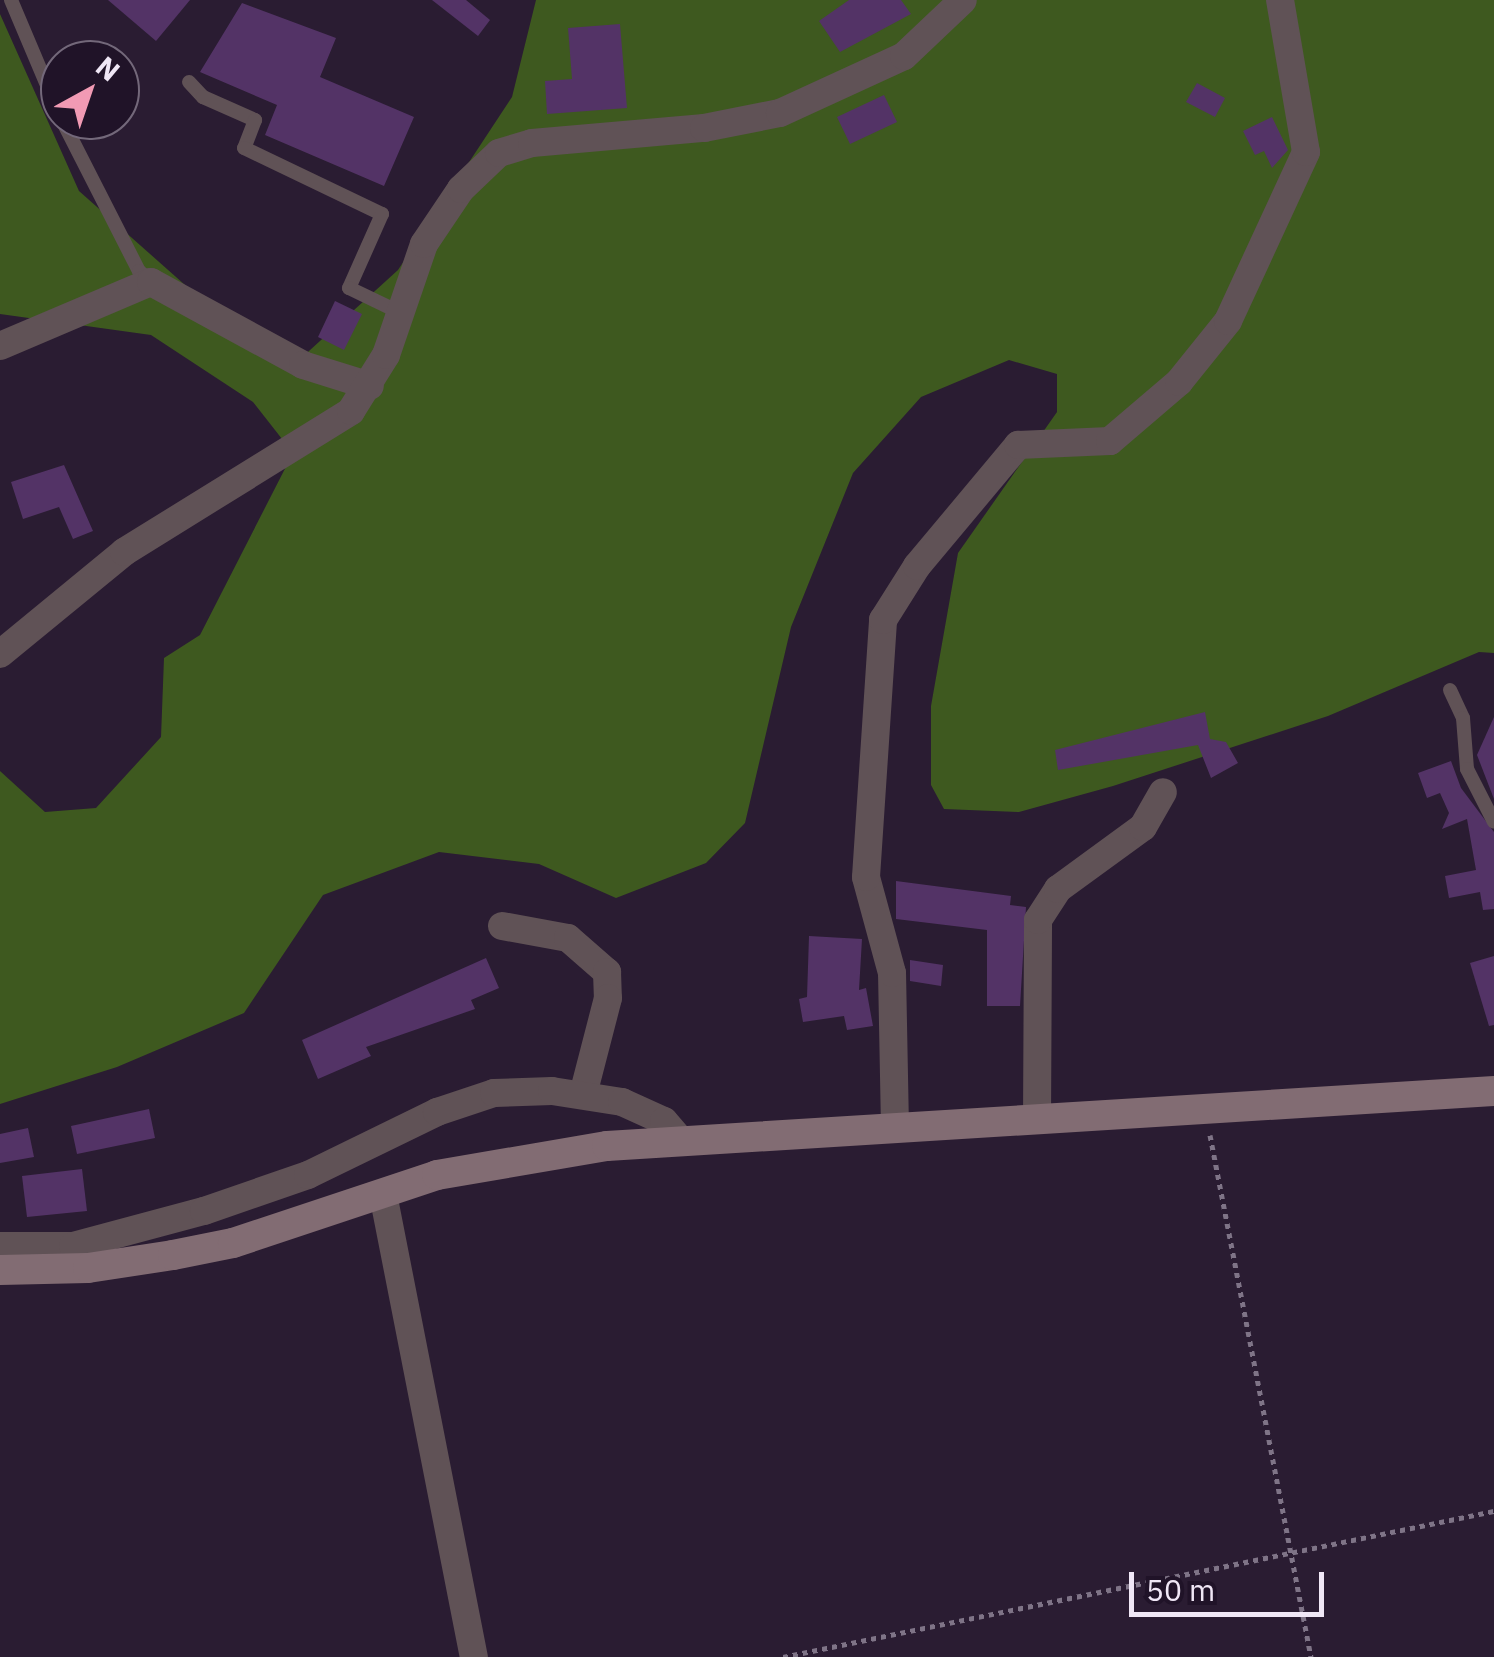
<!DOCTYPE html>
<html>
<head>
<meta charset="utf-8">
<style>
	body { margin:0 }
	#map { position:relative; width:1494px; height:1657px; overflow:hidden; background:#2a1c32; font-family:"IBM Plex Sans",sans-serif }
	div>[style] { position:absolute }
	.forest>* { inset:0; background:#3e591f }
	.building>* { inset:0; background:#533366 }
	.path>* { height:5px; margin-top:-2.5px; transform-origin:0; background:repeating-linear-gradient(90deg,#7f7487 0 5px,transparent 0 10px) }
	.lane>* { height:14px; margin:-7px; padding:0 7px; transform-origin:7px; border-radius:7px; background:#605256 }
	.street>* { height:28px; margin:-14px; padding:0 14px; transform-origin:14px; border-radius:14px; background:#605256 }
	.secondary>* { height:30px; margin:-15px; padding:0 15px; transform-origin:15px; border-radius:15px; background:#826c73 }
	span { translate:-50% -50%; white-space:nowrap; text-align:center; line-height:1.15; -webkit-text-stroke:10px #201328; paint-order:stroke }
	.north { position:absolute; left:40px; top:40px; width:100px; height:100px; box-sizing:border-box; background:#201328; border:2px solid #73687a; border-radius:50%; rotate:40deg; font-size:28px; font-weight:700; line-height:40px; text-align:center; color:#f0e7f6 }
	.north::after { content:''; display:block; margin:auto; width:35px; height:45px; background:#f19ab4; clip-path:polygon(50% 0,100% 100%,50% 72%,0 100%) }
	.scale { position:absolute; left:1129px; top:1572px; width:195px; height:45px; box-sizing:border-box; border:5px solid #f0e7f6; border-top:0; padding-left:12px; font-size:30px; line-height:35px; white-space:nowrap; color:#f0e7f6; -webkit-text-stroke:8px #201328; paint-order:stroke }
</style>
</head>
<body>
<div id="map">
	<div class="forest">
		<div style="clip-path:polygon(536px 0,1494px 0,1494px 653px,1479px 652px,1328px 716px,1113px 786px,1019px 812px,944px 809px,931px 785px,931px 706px,958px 553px,1057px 412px,1057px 374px,1009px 360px,921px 397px,853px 473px,791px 627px,745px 823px,706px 863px,616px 898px,539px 864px,439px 852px,323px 895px,244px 1013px,117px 1067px,0 1104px,0 771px,45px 812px,96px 808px,161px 737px,164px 658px,200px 635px,293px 453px,253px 402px,151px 335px,0 314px,0 14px,79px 191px,220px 316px,298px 361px,398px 270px,512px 97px)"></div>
	</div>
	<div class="building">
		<div style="clip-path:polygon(108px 0,190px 0,156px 41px)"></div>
		<div style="clip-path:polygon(432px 0,466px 0,490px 20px,478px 36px)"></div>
		<div style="clip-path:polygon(849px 0,901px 0,911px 14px,840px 52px,819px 21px)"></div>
		<div style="clip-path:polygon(242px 3px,336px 38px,320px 77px,414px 117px,384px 186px,265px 135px,277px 105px,200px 72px)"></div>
		<div style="clip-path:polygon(620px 24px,627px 108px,547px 114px,545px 81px,572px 79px,568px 28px)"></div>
		<div style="clip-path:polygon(1197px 83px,1225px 98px,1215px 117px,1186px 102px)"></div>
		<div style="clip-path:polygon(884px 95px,897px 122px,850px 144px,837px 117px)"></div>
		<div style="clip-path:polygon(1272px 117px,1288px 150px,1272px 168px,1264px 151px,1255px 155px,1243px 131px)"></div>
		<div style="clip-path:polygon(335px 301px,362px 314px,344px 350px,318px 337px)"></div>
		<div style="clip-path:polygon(64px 465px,93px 531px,73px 539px,59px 507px,23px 519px,11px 482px)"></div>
		<div style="clip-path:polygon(1205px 712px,1210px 739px,1226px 742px,1238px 763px,1211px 778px,1198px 745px,1058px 770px,1055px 750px)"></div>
		<div style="clip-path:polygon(1494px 717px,1494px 799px,1477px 755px)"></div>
		<div style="clip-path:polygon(1451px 761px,1461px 788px,1494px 832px,1494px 909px,1483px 910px,1480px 892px,1449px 898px,1445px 876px,1476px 870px,1467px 819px,1442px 829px,1449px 813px,1440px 793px,1427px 798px,1418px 773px)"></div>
		<div style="clip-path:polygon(896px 881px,1011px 896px,1010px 905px,1026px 907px,1020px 1006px,987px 1006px,987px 930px,896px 919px)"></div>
		<div style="clip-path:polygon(809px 936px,862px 939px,859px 990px,866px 988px,873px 1026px,847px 1030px,844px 1016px,803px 1022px,799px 999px,807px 997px)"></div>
		<div style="clip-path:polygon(1494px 956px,1494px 1025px,1489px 1026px,1470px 963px)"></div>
		<div style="clip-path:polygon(486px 958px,499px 988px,471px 1000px,475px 1009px,366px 1047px,371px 1056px,318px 1079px,302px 1040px)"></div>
		<div style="clip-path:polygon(910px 960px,943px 965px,941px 986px,910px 981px)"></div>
		<div style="clip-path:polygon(149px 1109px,155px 1138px,77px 1154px,71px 1126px)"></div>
		<div style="clip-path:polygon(28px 1128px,34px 1157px,0 1163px,0 1134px)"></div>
		<div style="clip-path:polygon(82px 1169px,87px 1211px,27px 1217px,22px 1176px)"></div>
	</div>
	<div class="path">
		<div style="left:1210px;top:1135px;width:532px;rotate:79.05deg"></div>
		<div style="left:783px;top:1657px;width:726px;rotate:-11.6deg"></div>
	</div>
	<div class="lane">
		<div style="left:11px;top:0;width:126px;rotate:67.1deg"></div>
		<div style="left:189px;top:82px;width:21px;rotate:47deg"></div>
		<div style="left:203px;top:97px;width:57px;rotate:23.9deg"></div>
		<div style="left:255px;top:120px;width:30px;rotate:111deg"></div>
		<div style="left:244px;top:148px;width:153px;rotate:25.6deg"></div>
		<div style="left:382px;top:214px;width:81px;rotate:114deg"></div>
		<div style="left:349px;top:288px;width:58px;rotate:25.7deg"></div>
		<div style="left:62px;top:120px;width:169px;rotate:63deg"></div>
		<div style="left:139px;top:271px;width:16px;rotate:40deg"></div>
		<div style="left:1450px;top:690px;width:31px;rotate:65deg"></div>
		<div style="left:1463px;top:718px;width:51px;rotate:85.5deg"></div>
		<div style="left:1467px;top:769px;width:59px;rotate:63deg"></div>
	</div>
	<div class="street">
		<div style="left:0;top:346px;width:164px;rotate:-23deg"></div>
		<div style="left:151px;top:282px;width:173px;rotate:28.6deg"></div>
		<div style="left:303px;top:365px;width:70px;rotate:17.4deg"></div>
		<div style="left:0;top:654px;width:161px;rotate:-39.4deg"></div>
		<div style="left:124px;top:552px;width:267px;rotate:-31.8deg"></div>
		<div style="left:351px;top:411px;width:66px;rotate:-58deg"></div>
		<div style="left:386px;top:355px;width:117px;rotate:-71.1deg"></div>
		<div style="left:424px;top:244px;width:66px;rotate:-56.1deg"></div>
		<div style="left:461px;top:189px;width:52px;rotate:-43.5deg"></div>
		<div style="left:499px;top:153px;width:34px;rotate:-17deg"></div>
		<div style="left:532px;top:143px;width:173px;rotate:-5deg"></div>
		<div style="left:704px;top:128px;width:77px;rotate:-11.2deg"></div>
		<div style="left:780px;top:113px;width:136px;rotate:-24.7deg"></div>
		<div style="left:904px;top:56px;width:81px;rotate:-43.5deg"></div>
		<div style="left:502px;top:926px;width:67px;rotate:10.3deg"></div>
		<div style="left:568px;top:938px;width:52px;rotate:41.1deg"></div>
		<div style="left:607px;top:972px;width:26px;rotate:88deg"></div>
		<div style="left:608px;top:998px;width:100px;rotate:104.5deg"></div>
		<div style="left:1037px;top:1120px;width:200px;rotate:-89.7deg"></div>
		<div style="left:1038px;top:920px;width:37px;rotate:-57deg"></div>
		<div style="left:1058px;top:889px;width:105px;rotate:-36.1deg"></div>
		<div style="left:1143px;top:827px;width:40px;rotate:-60.3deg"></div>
		<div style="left:895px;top:1128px;width:155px;rotate:-91.1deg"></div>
		<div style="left:892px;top:973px;width:99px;rotate:-105.2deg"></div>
		<div style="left:866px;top:877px;width:258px;rotate:-86.2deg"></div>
		<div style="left:883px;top:620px;width:64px;rotate:-57.8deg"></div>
		<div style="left:917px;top:566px;width:158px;rotate:-50.1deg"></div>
		<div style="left:1018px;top:445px;width:92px;rotate:-2.5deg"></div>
		<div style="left:1110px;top:441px;width:91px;rotate:-40.5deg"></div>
		<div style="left:1179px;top:382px;width:78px;rotate:-51.2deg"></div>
		<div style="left:1228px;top:321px;width:186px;rotate:-65.2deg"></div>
		<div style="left:1306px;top:152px;width:154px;rotate:-99.7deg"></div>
		<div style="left:383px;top:1194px;width:472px;rotate:78.9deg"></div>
		<div style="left:0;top:1246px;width:73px"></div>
		<div style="left:73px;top:1246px;width:136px;rotate:-15deg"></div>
		<div style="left:204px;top:1211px;width:110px;rotate:-19.1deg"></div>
		<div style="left:308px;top:1175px;width:144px;rotate:-26deg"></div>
		<div style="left:437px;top:1112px;width:60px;rotate:-18.4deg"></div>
		<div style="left:494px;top:1093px;width:58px;rotate:-2deg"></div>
		<div style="left:552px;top:1091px;width:71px;rotate:8.9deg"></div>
		<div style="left:622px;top:1102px;width:46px;rotate:24.3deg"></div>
		<div style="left:664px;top:1121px;width:21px;rotate:49deg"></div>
	</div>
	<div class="secondary">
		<div style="left:0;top:1270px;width:88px;rotate:-1.3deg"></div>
		<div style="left:88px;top:1268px;width:86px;rotate:-8.7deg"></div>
		<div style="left:173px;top:1255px;width:61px;rotate:-11.3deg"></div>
		<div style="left:233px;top:1243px;width:215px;rotate:-18.4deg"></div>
		<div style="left:437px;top:1175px;width:172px;rotate:-9.7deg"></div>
		<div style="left:607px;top:1146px;width:889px;rotate:-3.55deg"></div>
	</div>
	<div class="north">N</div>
	<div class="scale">50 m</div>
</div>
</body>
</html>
